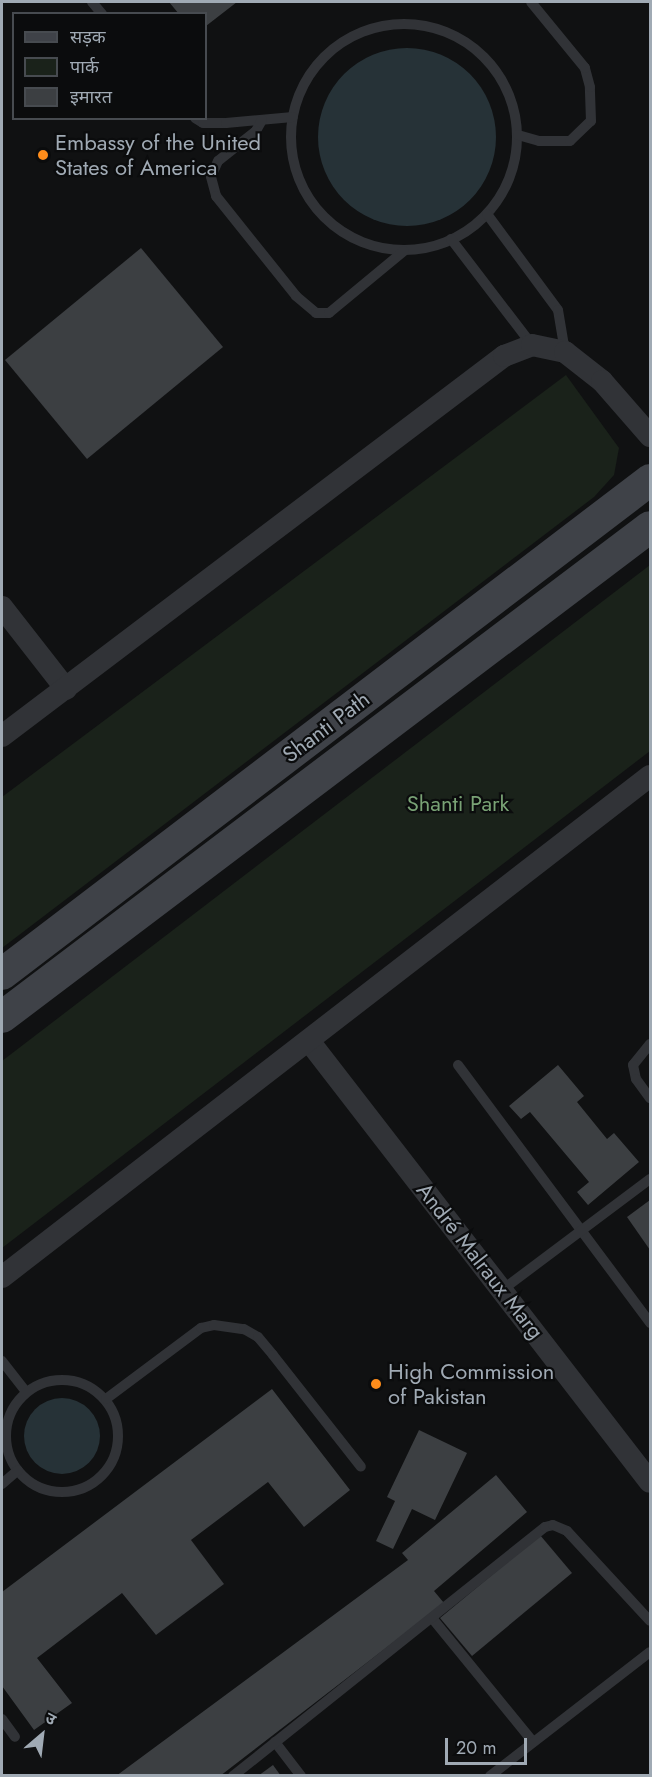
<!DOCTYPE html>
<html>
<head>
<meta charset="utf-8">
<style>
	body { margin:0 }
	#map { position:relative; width:652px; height:1777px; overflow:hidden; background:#101112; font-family:Jost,"Noto Sans Devanagari",sans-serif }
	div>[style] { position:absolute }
	.green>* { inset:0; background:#1a221a }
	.water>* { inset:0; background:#263237 }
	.round { border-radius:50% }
	.building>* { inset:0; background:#3c3f42 }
	.lane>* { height:10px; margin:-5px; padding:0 5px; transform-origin:5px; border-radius:5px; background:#313337 }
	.lane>.ring { margin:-5px; padding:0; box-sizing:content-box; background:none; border:10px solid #313337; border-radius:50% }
	.street>* { height:22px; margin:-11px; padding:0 11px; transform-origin:11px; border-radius:11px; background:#313337 }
	.secondary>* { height:32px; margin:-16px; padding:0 16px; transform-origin:16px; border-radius:16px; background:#3f4248 }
	.dots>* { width:16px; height:16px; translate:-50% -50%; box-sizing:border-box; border:3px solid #0b0c0d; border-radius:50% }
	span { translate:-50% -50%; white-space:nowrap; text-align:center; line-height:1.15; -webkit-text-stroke:4.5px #0b0c0d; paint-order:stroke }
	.poi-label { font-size:22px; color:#a0aab4 }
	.left { translate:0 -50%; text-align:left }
	.street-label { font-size:22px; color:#a0aab4 }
	.park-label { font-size:22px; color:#79a275 }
	.frame { position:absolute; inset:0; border:3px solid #a0aab4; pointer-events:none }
	.legend { position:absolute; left:12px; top:12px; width:195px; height:108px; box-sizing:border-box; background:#0b0c0d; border:2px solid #474b50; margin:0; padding:8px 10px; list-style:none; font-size:18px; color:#a0aab4 }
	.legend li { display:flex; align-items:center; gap:12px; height:30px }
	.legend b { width:30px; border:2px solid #474b50 }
	.north { position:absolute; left:12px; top:1705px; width:60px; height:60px; -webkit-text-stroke:4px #0b0c0d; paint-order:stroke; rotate:28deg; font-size:16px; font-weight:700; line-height:24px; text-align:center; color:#a0aab4 }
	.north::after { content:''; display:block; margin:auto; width:21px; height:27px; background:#a0aab4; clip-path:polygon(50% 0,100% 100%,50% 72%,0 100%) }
	.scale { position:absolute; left:445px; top:1738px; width:82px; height:27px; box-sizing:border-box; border:3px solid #a0aab4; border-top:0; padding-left:8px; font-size:18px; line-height:21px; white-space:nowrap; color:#a0aab4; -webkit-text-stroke:4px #0b0c0d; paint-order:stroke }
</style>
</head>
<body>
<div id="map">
	<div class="green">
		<div style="clip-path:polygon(566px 375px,619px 448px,614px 475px,594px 497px,2px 948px,2px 797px)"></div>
		<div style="clip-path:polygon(650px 565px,650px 751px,2px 1248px,2px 1061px)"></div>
	</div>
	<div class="water">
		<div class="round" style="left:318px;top:48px;width:178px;height:178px"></div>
		<div class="round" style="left:24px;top:1398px;width:76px;height:76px"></div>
	</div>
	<div class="building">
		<div style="clip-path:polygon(169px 2px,237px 2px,206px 26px,206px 14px,179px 14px)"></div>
		<div style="clip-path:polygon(141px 248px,223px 347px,87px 459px,5px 360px)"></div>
		<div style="clip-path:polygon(558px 1065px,584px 1096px,577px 1102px,607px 1139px,614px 1133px,639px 1162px,588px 1205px,577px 1192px,589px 1182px,530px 1112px,521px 1119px,509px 1106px)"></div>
		<div style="clip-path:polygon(650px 1200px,650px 1250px,627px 1217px)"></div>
		<div style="clip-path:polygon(272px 1389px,350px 1490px,304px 1527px,268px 1482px,191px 1540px,224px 1584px,156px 1635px,122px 1593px,37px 1658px,72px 1703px,34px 1730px,2px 1686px,2px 1592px)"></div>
		<div style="clip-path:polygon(419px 1430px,467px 1453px,435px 1520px,412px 1509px,393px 1549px,376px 1541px,395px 1501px,387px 1497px)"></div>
		<div style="clip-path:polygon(496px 1475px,527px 1512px,434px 1591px,444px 1603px,434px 1611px,220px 1776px,116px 1776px,408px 1560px,402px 1553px)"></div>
		<div style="clip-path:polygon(540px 1535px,572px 1573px,472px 1656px,440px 1618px)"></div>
		<div style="clip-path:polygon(273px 1765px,281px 1776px,258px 1776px)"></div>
	</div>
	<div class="lane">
		<div style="left:92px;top:2px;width:16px;rotate:50deg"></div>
		<div class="ring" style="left:291px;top:24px;width:216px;height:216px"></div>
		<div style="left:195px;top:118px;width:9px;rotate:32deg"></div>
		<div style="left:203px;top:123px;width:23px"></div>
		<div style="left:226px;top:123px;width:67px;rotate:-5.1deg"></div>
		<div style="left:262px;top:120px;width:13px;rotate:119deg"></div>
		<div style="left:256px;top:131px;width:48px;rotate:141.7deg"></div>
		<div style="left:218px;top:161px;width:17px;rotate:114deg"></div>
		<div style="left:211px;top:177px;width:20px;rotate:75deg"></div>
		<div style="left:216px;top:196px;width:128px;rotate:51.3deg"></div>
		<div style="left:296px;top:296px;width:26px;rotate:40deg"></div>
		<div style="left:316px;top:313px;width:13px"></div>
		<div style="left:329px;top:313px;width:97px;rotate:-39.6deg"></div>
		<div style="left:518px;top:135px;width:22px;rotate:16deg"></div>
		<div style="left:539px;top:141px;width:31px"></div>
		<div style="left:570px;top:141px;width:29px;rotate:-44deg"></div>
		<div style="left:591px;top:121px;width:34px;rotate:-92deg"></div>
		<div style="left:590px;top:87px;width:20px;rotate:-105deg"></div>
		<div style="left:585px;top:68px;width:85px;rotate:-129.3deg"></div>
		<div style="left:487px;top:214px;width:119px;rotate:53.5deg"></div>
		<div style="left:558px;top:310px;width:43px;rotate:80.5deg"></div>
		<div style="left:451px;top:239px;width:133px;rotate:52.6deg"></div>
		<div style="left:650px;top:1044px;width:27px;rotate:129deg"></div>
		<div style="left:633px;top:1065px;width:14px;rotate:78deg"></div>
		<div style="left:636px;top:1079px;width:24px;rotate:54deg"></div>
		<div style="left:458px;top:1065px;width:322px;rotate:53.3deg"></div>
		<div style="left:502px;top:1290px;width:185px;rotate:-36.9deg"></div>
		<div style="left:2px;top:1361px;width:39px;rotate:52deg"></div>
		<div class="ring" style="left:6px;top:1380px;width:102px;height:102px"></div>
		<div style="left:106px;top:1399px;width:119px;rotate:-36.8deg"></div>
		<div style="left:201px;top:1328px;width:13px;rotate:-13deg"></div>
		<div style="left:214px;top:1325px;width:30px;rotate:8deg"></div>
		<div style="left:244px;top:1329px;width:16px;rotate:30deg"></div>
		<div style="left:258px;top:1337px;width:23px;rotate:50deg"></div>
		<div style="left:273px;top:1355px;width:142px;rotate:51.8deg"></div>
		<div style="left:2px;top:1484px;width:21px;rotate:-41deg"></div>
		<div style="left:432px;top:1618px;width:160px;rotate:50.8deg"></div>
		<div style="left:2px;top:1719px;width:22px;rotate:54deg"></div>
		<div style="left:275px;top:1742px;width:43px;rotate:52.6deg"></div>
		<div style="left:233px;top:1776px;width:399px;rotate:-38.6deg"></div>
		<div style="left:545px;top:1527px;width:8px;rotate:-14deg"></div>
		<div style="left:553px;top:1525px;width:15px;rotate:23deg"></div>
		<div style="left:567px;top:1531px;width:122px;rotate:47.3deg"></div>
		<div style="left:490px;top:1776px;width:202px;rotate:-37.8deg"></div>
	</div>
	<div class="street">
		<div style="left:2px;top:607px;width:104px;rotate:52deg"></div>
		<div style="left:2px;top:736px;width:630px;rotate:-37.12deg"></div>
		<div style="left:504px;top:356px;width:30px;rotate:-21deg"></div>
		<div style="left:532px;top:345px;width:34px;rotate:12deg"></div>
		<div style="left:565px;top:352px;width:47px;rotate:38.1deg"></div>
		<div style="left:602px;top:381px;width:73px;rotate:48.9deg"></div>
		<div style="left:309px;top:1041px;width:557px;rotate:52.29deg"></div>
		<div style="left:2px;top:1277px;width:819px;rotate:-37.71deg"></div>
	</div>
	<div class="secondary">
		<div style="left:2px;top:974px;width:815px;rotate:-37.32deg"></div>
		<div style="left:2px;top:1017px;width:812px;rotate:-37.1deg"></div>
	</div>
	<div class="dots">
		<div style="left:43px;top:155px;background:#ff8d1b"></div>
		<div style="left:376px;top:1384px;background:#ff8d1b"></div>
	</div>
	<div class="poi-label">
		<span class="left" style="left:55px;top:155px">Embassy of the United<br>States of America</span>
		<span class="left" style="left:388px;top:1384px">High Commission<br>of Pakistan</span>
	</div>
	<div class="street-label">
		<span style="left:326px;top:727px;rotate:-37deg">Shanti Path</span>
		<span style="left:480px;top:1261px;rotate:52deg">André Malraux Marg</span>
	</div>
	<div class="park-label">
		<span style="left:458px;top:804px">Shanti Park</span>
	</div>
	<div class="frame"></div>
	<ul class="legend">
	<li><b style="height:8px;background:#3f4248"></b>सड़क</li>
	<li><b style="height:16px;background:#1a221a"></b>पार्क</li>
	<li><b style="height:16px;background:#3c3f42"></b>इमारत</li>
	</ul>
	<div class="north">उ</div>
	<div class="scale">20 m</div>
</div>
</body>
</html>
